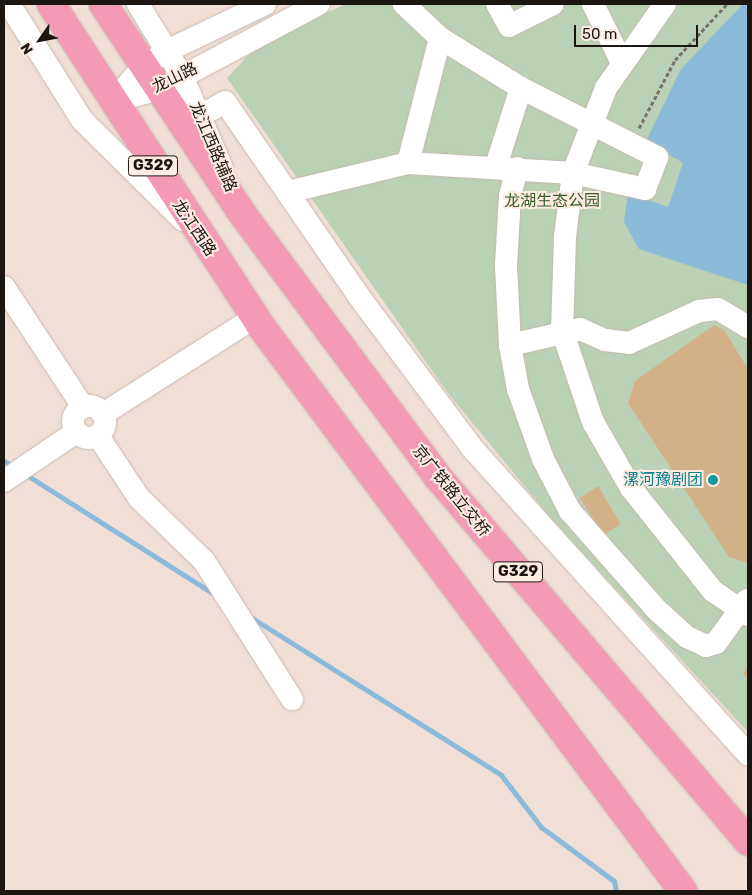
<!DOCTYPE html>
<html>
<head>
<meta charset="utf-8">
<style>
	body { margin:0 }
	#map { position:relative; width:752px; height:895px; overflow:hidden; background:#f0dfd6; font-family:Rubik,"Noto Sans SC",sans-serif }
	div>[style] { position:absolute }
	.green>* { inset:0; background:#bbd1b5 }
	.water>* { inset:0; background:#8cbad9 }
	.stream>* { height:5px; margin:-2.5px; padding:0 2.5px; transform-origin:2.5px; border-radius:2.5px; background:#8cbad9 }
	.building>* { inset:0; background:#d2b188 }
	.path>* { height:3px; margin-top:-1.5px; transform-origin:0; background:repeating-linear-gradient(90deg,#7c716b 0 4px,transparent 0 6.5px) }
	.roads { filter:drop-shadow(0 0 1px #c8b8af) drop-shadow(0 0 1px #c8b8af) }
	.minor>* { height:22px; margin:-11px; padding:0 11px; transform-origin:11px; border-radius:11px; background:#fff }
	.minor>.ring { margin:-11px; padding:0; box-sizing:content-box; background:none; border:22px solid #fff; border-radius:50% }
	.highway>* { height:28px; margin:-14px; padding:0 14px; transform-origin:14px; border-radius:14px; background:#f59ab6 }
	.dots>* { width:14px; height:14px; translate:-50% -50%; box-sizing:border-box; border:2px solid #feece3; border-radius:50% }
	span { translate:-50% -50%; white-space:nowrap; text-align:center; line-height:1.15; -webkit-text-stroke:4px #feece3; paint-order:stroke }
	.shield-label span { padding:1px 4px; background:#feece3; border:1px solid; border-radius:4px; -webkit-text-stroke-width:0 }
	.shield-label { font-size:15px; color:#1c1613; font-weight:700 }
	.street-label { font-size:16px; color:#1c1613 }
	.park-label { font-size:16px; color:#335d26 }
	.culture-label { font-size:16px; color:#0d838f }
	.right { translate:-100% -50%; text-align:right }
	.frame { position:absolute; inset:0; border:5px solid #1c1613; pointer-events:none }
	.north { position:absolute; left:15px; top:15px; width:50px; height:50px; -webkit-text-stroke:4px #feece3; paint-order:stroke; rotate:237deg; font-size:14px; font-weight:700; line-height:20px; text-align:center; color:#1c1613 }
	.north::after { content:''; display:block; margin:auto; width:18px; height:22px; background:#1c1613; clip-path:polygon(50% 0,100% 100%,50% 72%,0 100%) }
	.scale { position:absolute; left:574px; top:25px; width:124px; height:22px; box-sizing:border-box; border:2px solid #1c1613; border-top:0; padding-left:6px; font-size:15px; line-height:18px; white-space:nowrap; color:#1c1613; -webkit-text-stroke:4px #feece3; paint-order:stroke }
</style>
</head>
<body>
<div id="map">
	<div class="green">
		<div style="clip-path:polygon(346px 4px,748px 4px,748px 732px,554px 522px,447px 392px,227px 78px,260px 43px)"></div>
	</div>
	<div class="water">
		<div style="clip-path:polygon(743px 4px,748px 4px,748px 285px,639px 249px,624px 222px,628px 193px,668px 207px,683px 163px,646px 141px,681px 69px)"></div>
	</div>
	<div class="stream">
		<div style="left:4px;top:461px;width:12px;rotate:31deg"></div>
		<div style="left:25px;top:474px;width:224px;rotate:32.4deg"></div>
		<div style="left:249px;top:616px;width:298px;rotate:32.2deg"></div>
		<div style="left:501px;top:775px;width:66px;rotate:52.4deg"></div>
		<div style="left:541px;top:827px;width:91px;rotate:36.5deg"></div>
		<div style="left:614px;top:881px;width:10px;rotate:79deg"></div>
	</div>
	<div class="building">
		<div style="clip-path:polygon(714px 325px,724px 330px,748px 369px,748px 563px,729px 557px,628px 403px,635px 381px)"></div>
		<div style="clip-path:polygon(598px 486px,621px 524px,603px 535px,580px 498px)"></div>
		<div style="clip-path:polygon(748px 664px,748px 678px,743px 675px)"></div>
	</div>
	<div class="path">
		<div style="left:639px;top:128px;width:77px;rotate:-62.1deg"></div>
		<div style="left:675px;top:60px;width:76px;rotate:-47.1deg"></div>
	</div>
	<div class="roads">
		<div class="minor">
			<div style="left:9px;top:4px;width:137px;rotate:57.8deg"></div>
			<div style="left:82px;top:120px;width:142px;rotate:44.7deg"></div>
			<div style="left:138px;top:4px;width:84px;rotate:58.6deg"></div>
			<div style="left:182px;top:76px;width:100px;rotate:66.5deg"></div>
			<div style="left:497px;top:4px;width:25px;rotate:61deg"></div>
			<div style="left:509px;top:26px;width:49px;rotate:-26.6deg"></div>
			<div style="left:593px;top:4px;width:66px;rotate:63.8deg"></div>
			<div style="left:665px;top:4px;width:103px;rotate:125.1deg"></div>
			<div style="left:606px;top:88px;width:91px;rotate:111.2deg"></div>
			<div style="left:573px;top:173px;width:64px;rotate:97.1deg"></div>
			<div style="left:565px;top:237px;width:93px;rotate:91.8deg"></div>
			<div style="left:562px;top:330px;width:97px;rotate:71.4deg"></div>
			<div style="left:593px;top:422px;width:76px;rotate:60.1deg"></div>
			<div style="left:631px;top:488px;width:132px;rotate:51.5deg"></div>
			<div style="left:713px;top:591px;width:42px;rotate:34.4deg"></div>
			<div style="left:112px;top:102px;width:49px;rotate:-15.5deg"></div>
			<div style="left:159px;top:89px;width:181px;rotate:-28deg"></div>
			<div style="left:112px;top:102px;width:48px;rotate:-48.4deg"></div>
			<div style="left:144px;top:66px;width:27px;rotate:-33deg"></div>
			<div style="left:167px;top:51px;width:109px;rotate:-25.6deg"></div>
			<div style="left:184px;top:125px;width:47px;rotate:-29.3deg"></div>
			<div style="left:225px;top:102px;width:238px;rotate:55.4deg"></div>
			<div style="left:360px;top:298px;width:189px;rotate:53.2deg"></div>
			<div style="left:473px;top:449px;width:411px;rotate:48deg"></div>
			<div style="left:408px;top:163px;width:129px;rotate:-75.6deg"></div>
			<div style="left:496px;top:166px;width:82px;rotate:-72.2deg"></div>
			<div style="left:517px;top:168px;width:29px;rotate:104deg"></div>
			<div style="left:510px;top:196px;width:70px;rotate:93.3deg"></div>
			<div style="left:506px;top:266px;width:79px;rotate:87.1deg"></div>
			<div style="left:510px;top:345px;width:45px;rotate:79.7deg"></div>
			<div style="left:518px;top:389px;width:74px;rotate:70.3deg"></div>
			<div style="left:543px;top:459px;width:59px;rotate:62.6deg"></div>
			<div style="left:570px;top:511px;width:133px;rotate:48.7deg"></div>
			<div style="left:658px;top:611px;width:39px;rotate:42deg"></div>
			<div style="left:687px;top:637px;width:21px;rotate:25deg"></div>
			<div style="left:706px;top:646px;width:10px;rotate:-17deg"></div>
			<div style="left:716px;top:643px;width:53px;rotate:-54.2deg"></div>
			<div style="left:288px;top:192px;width:123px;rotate:-13.6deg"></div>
			<div style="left:408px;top:163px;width:165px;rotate:3.5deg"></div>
			<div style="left:573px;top:173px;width:74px;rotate:12.5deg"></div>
			<div style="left:645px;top:189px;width:34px;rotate:-69deg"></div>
			<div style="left:657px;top:157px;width:153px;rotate:-153.1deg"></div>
			<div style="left:521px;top:88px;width:95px;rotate:-148.3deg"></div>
			<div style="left:440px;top:38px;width:50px;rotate:-136.6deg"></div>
			<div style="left:4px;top:287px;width:144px;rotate:56.6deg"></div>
			<div style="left:510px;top:345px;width:72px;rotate:-12.9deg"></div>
			<div style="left:580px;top:329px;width:27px;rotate:24deg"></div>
			<div style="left:605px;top:340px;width:24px;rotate:7deg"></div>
			<div style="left:629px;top:343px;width:77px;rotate:-24.6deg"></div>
			<div style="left:699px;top:311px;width:19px;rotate:-6deg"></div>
			<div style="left:718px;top:309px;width:35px;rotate:31deg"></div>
			<div class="ring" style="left:73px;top:406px;width:10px;height:10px"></div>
			<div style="left:103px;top:414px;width:180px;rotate:-32.5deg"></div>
			<div style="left:98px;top:436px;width:74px;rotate:56.5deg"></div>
			<div style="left:139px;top:498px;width:91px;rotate:44.1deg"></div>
			<div style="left:204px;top:561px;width:164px;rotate:57.5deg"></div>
			<div style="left:4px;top:481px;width:87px;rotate:-34.2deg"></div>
		</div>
		<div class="highway">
			<div style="left:51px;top:4px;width:383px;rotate:56.9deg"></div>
			<div style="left:260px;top:325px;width:707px;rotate:53.23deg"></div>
			<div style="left:103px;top:4px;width:250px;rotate:56.4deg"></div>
			<div style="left:241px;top:212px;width:329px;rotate:53.4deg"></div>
			<div style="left:437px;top:476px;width:480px;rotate:49.6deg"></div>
		</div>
	</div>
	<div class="dots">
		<div style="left:713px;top:480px;background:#0f9aa8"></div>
	</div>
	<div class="shield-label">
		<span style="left:153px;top:166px">G329</span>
		<span style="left:518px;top:572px">G329</span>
	</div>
	<div class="street-label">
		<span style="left:175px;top:78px;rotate:-26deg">龙山路</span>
		<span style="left:213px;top:147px;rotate:67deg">龙江西路辅路</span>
		<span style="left:194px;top:228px;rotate:56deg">龙江西路</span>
		<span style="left:451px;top:491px;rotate:51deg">京广铁路立交桥</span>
	</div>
	<div class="park-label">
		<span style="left:552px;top:201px">龙湖生态公园</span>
	</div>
	<div class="culture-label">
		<span class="right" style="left:703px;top:480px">漯河豫剧团</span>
	</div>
	<div class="frame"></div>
	<div class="north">N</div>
	<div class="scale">50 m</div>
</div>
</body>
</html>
